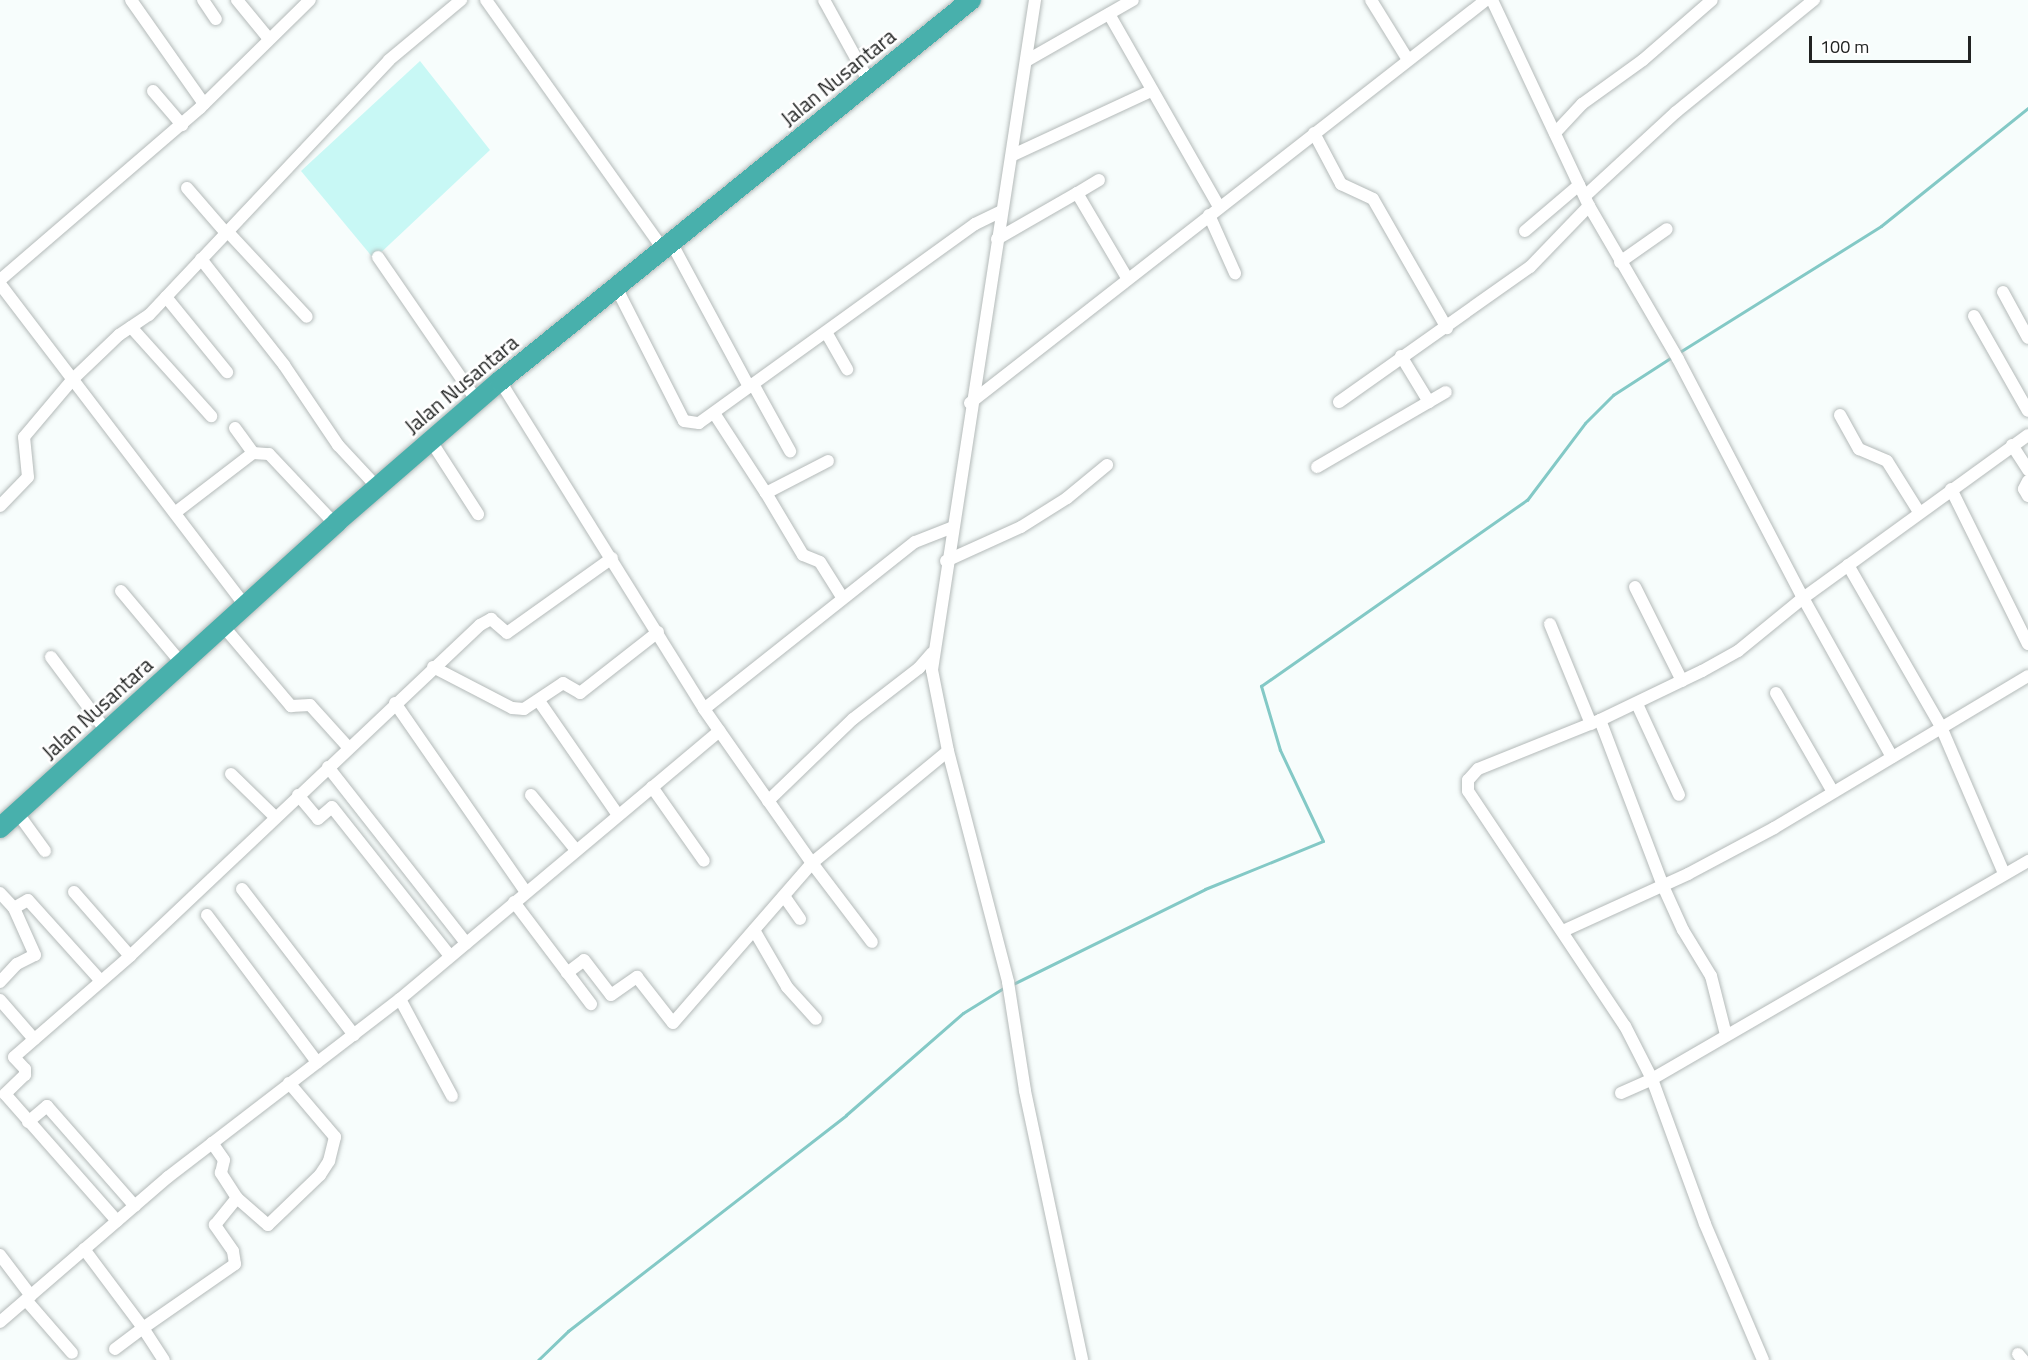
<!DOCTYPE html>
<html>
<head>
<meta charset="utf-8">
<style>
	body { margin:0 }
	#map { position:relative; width:2028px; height:1360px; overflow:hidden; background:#f7fdfc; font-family:"Titillium Web",sans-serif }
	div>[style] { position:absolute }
	.green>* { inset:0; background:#c8f8f5 }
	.stream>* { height:3px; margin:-1.5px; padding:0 1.5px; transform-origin:1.5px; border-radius:1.5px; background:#83c9c6 }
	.roads { filter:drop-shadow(0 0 2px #b4bab9) drop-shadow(0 0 2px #b4bab9) }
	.minor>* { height:12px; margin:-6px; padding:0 6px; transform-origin:6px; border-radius:6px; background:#fff }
	.trunk>* { height:20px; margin:-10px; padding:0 10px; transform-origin:10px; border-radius:10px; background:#48b0ac }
	span { translate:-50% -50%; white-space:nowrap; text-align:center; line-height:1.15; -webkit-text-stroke:5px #fff; paint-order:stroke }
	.street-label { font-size:21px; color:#212322 }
	.scale { position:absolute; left:1809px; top:36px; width:162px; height:27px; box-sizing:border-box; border:3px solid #212322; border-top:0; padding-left:8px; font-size:18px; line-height:21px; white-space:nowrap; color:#212322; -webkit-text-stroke:4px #fff; paint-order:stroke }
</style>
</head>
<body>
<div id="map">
	<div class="green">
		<div style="clip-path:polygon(420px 61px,490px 150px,374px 259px,301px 171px)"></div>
	</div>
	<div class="stream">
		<div style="left:1678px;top:353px;width:239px;rotate:-32deg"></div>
		<div style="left:1881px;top:226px;width:189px;rotate:-38.8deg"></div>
		<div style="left:1011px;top:985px;width:216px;rotate:-26.3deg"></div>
		<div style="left:1205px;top:889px;width:127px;rotate:-22.1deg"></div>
		<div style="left:1323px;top:841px;width:101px;rotate:-115.3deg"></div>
		<div style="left:1280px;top:750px;width:67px;rotate:-106.5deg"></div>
		<div style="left:1261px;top:686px;width:325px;rotate:-35deg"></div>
		<div style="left:1527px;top:500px;width:96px;rotate:-53deg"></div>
		<div style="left:1585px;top:423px;width:40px;rotate:-45deg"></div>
		<div style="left:1613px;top:395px;width:70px;rotate:-32.8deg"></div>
		<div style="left:538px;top:1360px;width:42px;rotate:-44deg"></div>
		<div style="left:568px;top:1331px;width:352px;rotate:-37.8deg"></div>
		<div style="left:846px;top:1115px;width:155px;rotate:-41.1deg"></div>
		<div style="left:963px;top:1013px;width:49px;rotate:-31.8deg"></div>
	</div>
	<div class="roads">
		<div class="minor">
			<div style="left:131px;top:0;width:127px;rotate:54.9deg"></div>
			<div style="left:203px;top:0;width:23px;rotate:56deg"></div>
			<div style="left:237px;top:0;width:50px;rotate:50.6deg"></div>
			<div style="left:486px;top:0;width:305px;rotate:54.6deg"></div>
			<div style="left:824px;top:0;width:94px;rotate:61.2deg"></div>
			<div style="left:1035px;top:0;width:678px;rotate:98.74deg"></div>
			<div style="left:932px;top:670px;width:83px;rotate:78.8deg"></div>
			<div style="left:948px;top:751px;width:239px;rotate:75.4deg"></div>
			<div style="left:1008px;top:982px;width:110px;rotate:81.1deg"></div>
			<div style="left:1025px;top:1091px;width:275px;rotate:78deg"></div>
			<div style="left:1371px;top:0;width:70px;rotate:58.3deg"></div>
			<div style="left:1492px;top:0;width:228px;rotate:64.8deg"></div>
			<div style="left:1589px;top:206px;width:177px;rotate:59.8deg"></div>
			<div style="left:1678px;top:359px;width:270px;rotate:62.4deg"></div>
			<div style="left:1803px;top:598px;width:84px;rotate:140.8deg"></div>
			<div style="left:1738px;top:651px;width:41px;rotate:150.9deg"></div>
			<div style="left:1702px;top:671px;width:113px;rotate:154.3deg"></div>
			<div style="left:1600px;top:720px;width:131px;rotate:158.1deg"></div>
			<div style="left:1478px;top:769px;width:15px;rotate:132deg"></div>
			<div style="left:1468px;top:780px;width:11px;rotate:90deg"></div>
			<div style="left:1468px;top:791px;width:283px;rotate:56.3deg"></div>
			<div style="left:1625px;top:1026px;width:59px;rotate:63deg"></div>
			<div style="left:1652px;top:1079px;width:154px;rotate:69.9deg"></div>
			<div style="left:1705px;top:1224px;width:148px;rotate:66.9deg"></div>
			<div style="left:1109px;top:14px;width:222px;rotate:60.3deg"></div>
			<div style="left:1026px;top:61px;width:123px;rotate:-29.7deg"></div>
			<div style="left:153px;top:91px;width:45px;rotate:49.5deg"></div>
			<div style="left:1314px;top:133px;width:58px;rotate:62.1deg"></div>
			<div style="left:1341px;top:184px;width:35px;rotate:25deg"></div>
			<div style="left:1373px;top:199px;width:149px;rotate:60.2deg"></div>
			<div style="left:1555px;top:133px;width:40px;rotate:-47deg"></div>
			<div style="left:1582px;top:104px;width:75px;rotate:-35.8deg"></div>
			<div style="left:1643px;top:60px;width:91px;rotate:-41deg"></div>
			<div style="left:1013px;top:155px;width:152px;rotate:-24.9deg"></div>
			<div style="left:1099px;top:180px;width:26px;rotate:149deg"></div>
			<div style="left:1077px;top:193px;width:99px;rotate:59.5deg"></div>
			<div style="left:187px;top:188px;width:60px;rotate:49.1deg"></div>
			<div style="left:1585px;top:196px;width:124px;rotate:-42.7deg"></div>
			<div style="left:1676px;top:112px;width:178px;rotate:-39.1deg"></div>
			<div style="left:1209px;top:215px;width:64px;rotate:65.9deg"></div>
			<div style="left:227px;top:231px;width:117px;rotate:47.1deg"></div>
			<div style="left:1525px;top:231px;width:71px;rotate:-40.4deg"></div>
			<div style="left:997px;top:239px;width:92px;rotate:-29.9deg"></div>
			<div style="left:671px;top:242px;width:165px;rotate:61.7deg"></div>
			<div style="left:378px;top:257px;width:175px;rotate:55.5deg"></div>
			<div style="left:201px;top:259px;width:135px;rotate:51.9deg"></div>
			<div style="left:284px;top:365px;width:97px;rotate:56deg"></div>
			<div style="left:338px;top:445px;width:57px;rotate:47.1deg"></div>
			<div style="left:1620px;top:262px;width:57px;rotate:-35.1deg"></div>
			<div style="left:0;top:280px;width:264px;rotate:-40.7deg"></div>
			<div style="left:200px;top:108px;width:154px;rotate:-44.5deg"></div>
			<div style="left:0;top:284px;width:406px;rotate:52.7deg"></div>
			<div style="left:616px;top:287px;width:150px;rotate:63.1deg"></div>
			<div style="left:684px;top:421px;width:15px;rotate:8deg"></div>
			<div style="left:699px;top:423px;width:340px;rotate:-35.8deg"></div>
			<div style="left:975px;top:224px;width:30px;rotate:-26deg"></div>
			<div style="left:2003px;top:292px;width:52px;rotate:61.5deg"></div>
			<div style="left:166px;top:297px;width:97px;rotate:50.9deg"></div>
			<div style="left:1974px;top:316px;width:109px;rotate:60.4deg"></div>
			<div style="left:131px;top:327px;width:120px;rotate:48deg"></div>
			<div style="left:826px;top:332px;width:43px;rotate:60.4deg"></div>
			<div style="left:1401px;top:356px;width:54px;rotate:58.7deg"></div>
			<div style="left:500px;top:381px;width:386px;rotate:58.1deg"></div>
			<div style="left:704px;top:709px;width:188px;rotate:55deg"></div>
			<div style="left:812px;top:863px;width:176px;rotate:-39.5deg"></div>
			<div style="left:753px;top:384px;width:77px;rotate:61.1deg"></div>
			<div style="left:1339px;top:402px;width:234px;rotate:-35.3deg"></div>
			<div style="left:1530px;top:267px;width:85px;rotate:-46deg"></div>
			<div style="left:970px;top:403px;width:655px;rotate:-37.99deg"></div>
			<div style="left:714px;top:413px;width:95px;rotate:57deg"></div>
			<div style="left:1840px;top:415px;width:39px;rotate:61deg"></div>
			<div style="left:1859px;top:449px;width:30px;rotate:23deg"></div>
			<div style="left:1887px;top:461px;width:60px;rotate:57.9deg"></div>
			<div style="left:235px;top:428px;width:31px;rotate:54deg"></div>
			<div style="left:253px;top:453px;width:16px;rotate:4deg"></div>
			<div style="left:269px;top:454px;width:96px;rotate:46.7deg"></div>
			<div style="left:431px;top:441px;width:87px;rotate:57.2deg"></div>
			<div style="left:2012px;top:445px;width:30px;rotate:57deg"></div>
			<div style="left:828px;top:461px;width:70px;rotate:152.7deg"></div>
			<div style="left:766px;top:493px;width:72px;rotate:59.2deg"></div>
			<div style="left:803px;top:555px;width:18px;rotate:22deg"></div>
			<div style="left:820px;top:562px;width:41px;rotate:57.8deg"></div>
			<div style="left:1317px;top:467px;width:149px;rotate:-30.2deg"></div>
			<div style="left:2028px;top:481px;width:9px;rotate:117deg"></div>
			<div style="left:2024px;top:489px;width:8px;rotate:60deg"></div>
			<div style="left:1951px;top:489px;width:173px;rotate:63.6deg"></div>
			<div style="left:0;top:506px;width:40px;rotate:-46deg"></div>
			<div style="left:28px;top:477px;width:40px;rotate:-95.7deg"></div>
			<div style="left:24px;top:437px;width:76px;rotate:-49.8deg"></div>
			<div style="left:73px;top:379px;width:64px;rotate:-43.7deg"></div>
			<div style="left:119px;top:335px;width:36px;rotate:-34deg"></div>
			<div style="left:149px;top:315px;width:350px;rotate:-46.7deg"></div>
			<div style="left:389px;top:60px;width:94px;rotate:-39.8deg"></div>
			<div style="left:176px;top:512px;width:97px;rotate:-37.5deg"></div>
			<div style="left:946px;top:561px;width:82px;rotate:-24.4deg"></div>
			<div style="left:1021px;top:527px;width:54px;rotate:-32.2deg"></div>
			<div style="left:1067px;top:498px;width:52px;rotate:-39.5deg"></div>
			<div style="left:1848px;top:565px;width:187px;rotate:60.1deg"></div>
			<div style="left:1941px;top:727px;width:159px;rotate:66.7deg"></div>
			<div style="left:1635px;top:587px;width:105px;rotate:63.4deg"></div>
			<div style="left:121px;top:591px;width:95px;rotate:50.1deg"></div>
			<div style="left:1550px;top:624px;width:108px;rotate:67.7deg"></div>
			<div style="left:224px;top:627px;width:104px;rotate:49.7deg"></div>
			<div style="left:291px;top:706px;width:19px;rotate:-3deg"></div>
			<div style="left:310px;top:705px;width:57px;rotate:47.9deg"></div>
			<div style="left:51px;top:657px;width:94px;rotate:53.3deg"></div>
			<div style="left:433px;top:667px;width:89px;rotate:27.4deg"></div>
			<div style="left:512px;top:708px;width:12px;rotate:5deg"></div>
			<div style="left:524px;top:709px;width:47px;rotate:-33.7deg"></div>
			<div style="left:563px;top:683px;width:20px;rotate:30deg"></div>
			<div style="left:580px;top:693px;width:99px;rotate:-38deg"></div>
			<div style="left:1776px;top:693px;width:114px;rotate:60.1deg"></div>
			<div style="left:539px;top:701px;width:139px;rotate:55.3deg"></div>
			<div style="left:395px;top:703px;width:230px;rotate:55.3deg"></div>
			<div style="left:1637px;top:704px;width:100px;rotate:65.2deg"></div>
			<div style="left:704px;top:709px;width:269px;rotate:-38.4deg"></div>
			<div style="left:915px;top:542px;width:41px;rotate:-21.5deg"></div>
			<div style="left:1600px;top:720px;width:178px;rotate:69.2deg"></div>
			<div style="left:1663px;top:886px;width:48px;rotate:65.6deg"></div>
			<div style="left:1683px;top:930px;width:54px;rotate:58.7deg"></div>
			<div style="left:1711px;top:976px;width:61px;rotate:75.7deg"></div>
			<div style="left:1892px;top:757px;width:182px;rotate:-119.2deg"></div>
			<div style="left:1803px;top:598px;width:278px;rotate:-35.9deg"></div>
			<div style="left:328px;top:767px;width:224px;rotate:51.9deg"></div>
			<div style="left:231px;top:774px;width:62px;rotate:44.3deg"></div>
			<div style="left:652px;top:787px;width:90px;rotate:54.9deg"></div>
			<div style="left:298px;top:795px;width:31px;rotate:50deg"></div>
			<div style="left:318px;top:819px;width:18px;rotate:-41deg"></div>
			<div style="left:332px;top:807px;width:190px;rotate:51.6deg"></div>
			<div style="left:531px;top:795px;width:71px;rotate:50.7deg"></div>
			<div style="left:768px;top:801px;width:118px;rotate:-44deg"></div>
			<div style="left:853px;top:719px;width:83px;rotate:-37.7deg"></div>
			<div style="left:919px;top:668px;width:20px;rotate:-49deg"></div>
			<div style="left:17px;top:812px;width:48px;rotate:54.3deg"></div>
			<div style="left:242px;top:889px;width:184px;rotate:52.5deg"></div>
			<div style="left:74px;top:892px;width:85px;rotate:48.8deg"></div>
			<div style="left:0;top:893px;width:21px;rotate:47deg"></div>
			<div style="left:14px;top:908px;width:16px;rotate:-30deg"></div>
			<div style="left:28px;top:900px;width:109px;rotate:48deg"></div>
			<div style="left:784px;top:896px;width:28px;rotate:55deg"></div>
			<div style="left:514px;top:902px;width:128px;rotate:53deg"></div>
			<div style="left:207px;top:915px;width:184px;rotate:53.2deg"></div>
			<div style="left:754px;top:930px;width:66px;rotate:59.9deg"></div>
			<div style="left:787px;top:987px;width:43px;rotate:47.8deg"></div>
			<div style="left:1563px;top:931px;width:137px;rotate:-24.5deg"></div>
			<div style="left:1688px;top:874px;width:98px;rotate:-28.1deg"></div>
			<div style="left:1774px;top:828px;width:296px;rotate:-30.9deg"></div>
			<div style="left:567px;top:973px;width:21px;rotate:-37deg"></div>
			<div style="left:584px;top:960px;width:44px;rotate:52.4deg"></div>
			<div style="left:611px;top:995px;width:32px;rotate:-35deg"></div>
			<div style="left:637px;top:977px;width:58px;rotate:52deg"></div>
			<div style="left:673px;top:1023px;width:212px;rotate:-49deg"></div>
			<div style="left:812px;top:863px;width:99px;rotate:52.8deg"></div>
			<div style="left:0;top:982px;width:25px;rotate:-47deg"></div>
			<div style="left:17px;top:964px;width:20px;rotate:-27deg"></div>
			<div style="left:35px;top:955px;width:51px;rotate:-114.1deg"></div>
			<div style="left:400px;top:999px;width:110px;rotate:61.8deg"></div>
			<div style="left:0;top:1000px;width:52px;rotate:48.9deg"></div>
			<div style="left:1621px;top:1093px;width:34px;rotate:-24deg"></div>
			<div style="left:1652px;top:1079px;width:435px;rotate:-30.1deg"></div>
			<div style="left:28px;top:1122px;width:25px;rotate:-40deg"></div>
			<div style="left:47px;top:1106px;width:133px;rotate:48.7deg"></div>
			<div style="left:237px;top:1198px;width:41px;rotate:41.1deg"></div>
			<div style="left:268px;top:1225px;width:72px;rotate:-43.9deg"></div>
			<div style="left:320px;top:1175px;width:17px;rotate:-57deg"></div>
			<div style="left:329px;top:1161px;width:25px;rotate:-76deg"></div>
			<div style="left:335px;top:1137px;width:71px;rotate:-130.4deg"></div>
			<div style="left:117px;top:1221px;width:169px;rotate:-131.4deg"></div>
			<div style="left:5px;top:1094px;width:28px;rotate:-44deg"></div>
			<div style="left:25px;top:1075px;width:6px;rotate:-90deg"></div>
			<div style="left:25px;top:1069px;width:16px;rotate:-133deg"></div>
			<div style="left:14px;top:1057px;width:154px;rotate:-41deg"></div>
			<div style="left:130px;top:956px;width:482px;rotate:-43.4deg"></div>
			<div style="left:480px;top:625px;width:13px;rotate:-29deg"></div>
			<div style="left:491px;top:619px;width:21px;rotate:41deg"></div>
			<div style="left:507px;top:633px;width:129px;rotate:-35.5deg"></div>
			<div style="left:84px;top:1249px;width:99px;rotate:53.2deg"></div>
			<div style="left:143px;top:1328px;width:112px;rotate:-34.8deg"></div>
			<div style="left:235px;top:1264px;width:13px;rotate:-99deg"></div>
			<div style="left:233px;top:1251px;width:32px;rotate:-125deg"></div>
			<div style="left:215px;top:1225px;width:35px;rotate:-51deg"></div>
			<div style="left:237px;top:1198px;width:30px;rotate:-123deg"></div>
			<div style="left:221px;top:1173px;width:13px;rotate:-77deg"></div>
			<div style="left:224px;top:1160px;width:21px;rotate:-125deg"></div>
			<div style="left:0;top:1255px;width:51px;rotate:52.9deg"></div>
			<div style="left:26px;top:1300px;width:70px;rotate:49deg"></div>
			<div style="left:0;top:1322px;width:222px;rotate:-40.8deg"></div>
			<div style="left:168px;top:1177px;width:292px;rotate:-37.5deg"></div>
			<div style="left:400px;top:999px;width:417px;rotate:-40deg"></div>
			<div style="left:115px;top:1349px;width:35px;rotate:-37deg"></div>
			<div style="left:143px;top:1328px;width:38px;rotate:57deg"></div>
			<div style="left:2018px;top:1354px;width:8px;rotate:50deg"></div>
		</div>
		<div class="trunk">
			<div style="left:0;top:828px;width:455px;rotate:-42.2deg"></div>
			<div style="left:337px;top:522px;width:216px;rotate:-40.9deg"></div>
			<div style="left:500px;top:381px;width:606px;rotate:-38.97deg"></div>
		</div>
	</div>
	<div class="street-label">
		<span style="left:838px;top:77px;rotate:-39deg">Jalan Nusantara</span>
		<span style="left:461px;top:384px;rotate:-40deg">Jalan Nusantara</span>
		<span style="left:97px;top:708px;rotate:-42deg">Jalan Nusantara</span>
	</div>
	<div class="scale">100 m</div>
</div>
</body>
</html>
